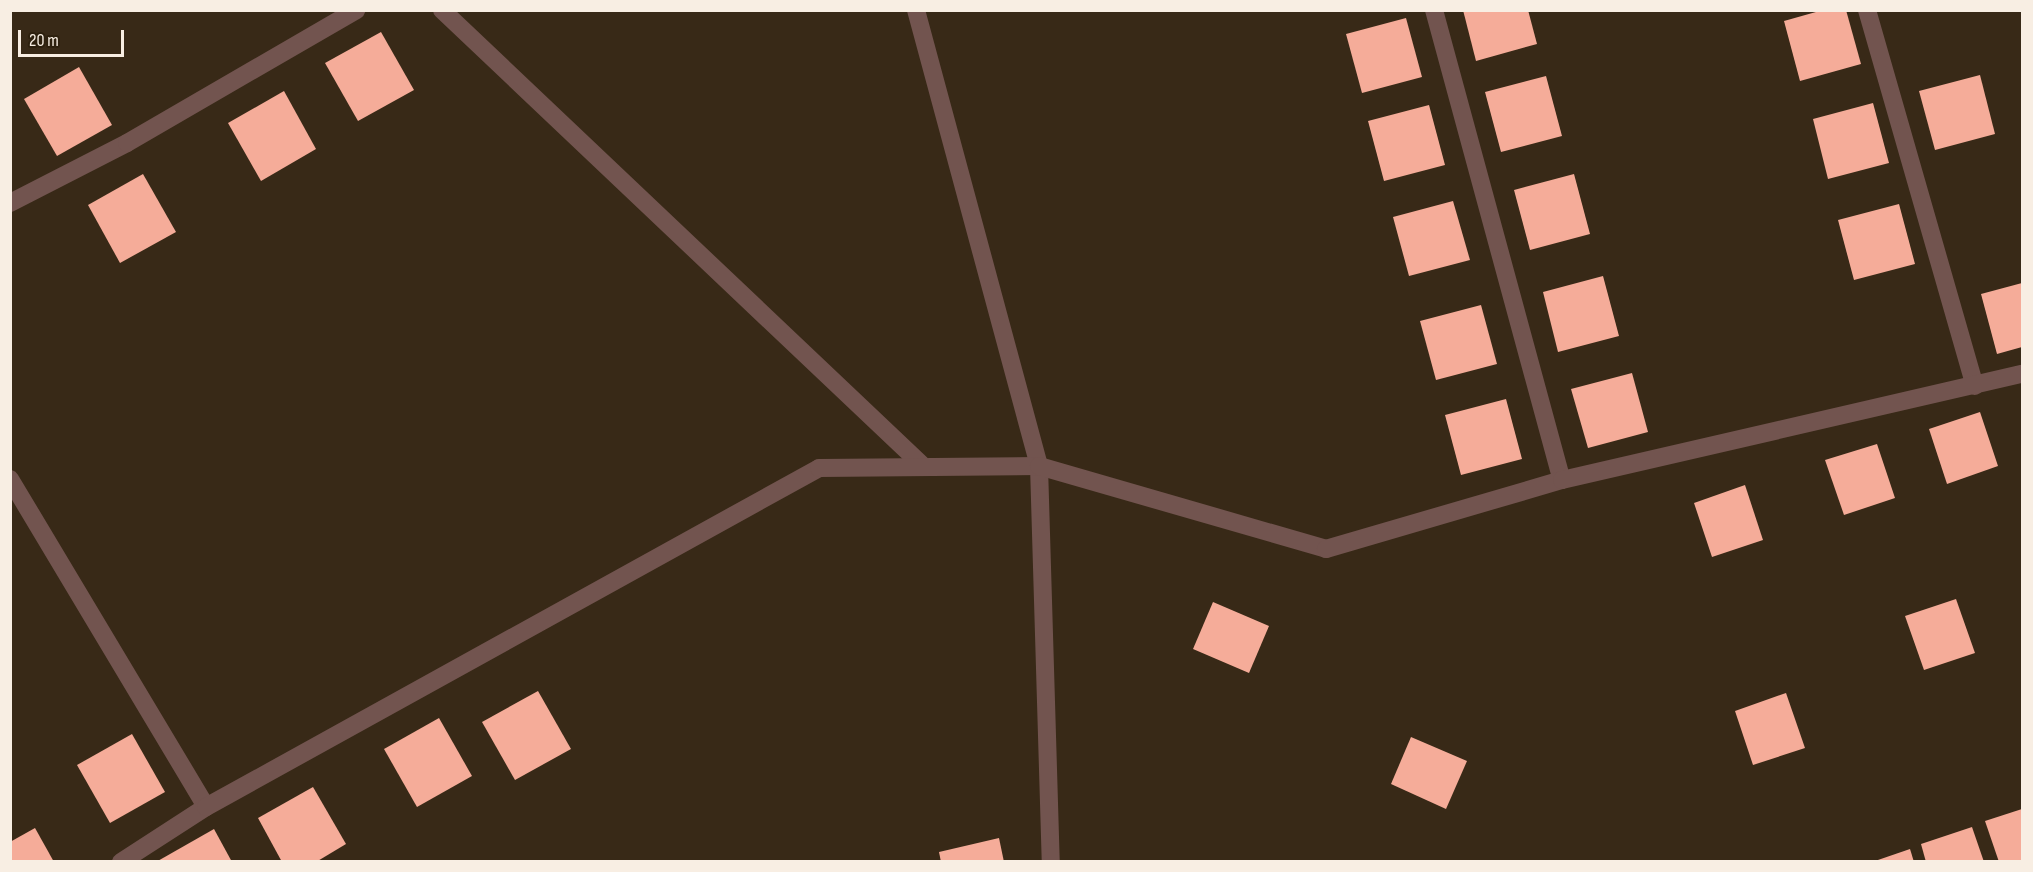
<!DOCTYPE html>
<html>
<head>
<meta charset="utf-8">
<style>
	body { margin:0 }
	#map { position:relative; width:2033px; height:872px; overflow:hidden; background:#382917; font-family:"Sofia Sans Condensed",sans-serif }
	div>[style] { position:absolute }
	.building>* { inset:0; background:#f5ac99 }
	.minor>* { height:18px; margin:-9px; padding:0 9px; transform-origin:9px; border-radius:9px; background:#72544f }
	span { translate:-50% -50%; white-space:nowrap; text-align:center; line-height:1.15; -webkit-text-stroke:6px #2d200e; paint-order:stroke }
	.frame { position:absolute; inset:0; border:12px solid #f8eee3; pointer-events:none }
	.scale { position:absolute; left:18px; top:30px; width:106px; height:27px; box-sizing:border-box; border:3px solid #f8eee3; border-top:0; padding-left:8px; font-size:18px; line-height:21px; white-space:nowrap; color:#f8eee3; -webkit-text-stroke:4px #2d200e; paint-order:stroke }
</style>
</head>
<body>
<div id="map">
	<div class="building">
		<div style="clip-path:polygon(1463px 10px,1528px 10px,1537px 44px,1476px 61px)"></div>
		<div style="clip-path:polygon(1823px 10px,1846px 10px,1861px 64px,1800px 81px,1784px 21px)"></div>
		<div style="clip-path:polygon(1406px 18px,1422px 77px,1362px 93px,1346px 34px)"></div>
		<div style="clip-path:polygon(381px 32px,414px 90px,358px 121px,325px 63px)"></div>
		<div style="clip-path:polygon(79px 67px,112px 125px,57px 156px,24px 99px)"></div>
		<div style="clip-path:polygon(1980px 75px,1995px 134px,1935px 150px,1919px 91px)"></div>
		<div style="clip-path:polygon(1546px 76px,1562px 136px,1501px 152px,1485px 92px)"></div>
		<div style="clip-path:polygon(284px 91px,316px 149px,261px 181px,228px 123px)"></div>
		<div style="clip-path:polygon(1873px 103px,1889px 163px,1828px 179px,1813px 119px)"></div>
		<div style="clip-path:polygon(1429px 105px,1445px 165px,1384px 181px,1368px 121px)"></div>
		<div style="clip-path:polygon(143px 174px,176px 232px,120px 263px,88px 205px)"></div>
		<div style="clip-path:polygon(1574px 174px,1590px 234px,1530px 250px,1514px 190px)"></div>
		<div style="clip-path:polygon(1453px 201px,1470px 260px,1409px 276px,1393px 217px)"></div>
		<div style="clip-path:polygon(1899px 204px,1915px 264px,1854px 280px,1838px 220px)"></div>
		<div style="clip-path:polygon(1603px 276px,1619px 336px,1558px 352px,1543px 292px)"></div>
		<div style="clip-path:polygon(2022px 283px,2022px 347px,1997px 354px,1981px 294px)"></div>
		<div style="clip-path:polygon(1481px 305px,1497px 364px,1436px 380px,1420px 321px)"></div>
		<div style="clip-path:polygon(1632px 373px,1648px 432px,1588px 448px,1571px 389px)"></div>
		<div style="clip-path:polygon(1506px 399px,1522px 459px,1461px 475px,1445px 415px)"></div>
		<div style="clip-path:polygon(1980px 412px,1998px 466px,1947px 484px,1929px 429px)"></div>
		<div style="clip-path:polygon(1877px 444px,1895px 498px,1844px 515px,1825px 460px)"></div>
		<div style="clip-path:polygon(1745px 485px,1763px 540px,1712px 557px,1694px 503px)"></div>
		<div style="clip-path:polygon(1956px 599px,1975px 653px,1924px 670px,1905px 616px)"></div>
		<div style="clip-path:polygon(1213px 602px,1269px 626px,1249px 673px,1193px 649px)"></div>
		<div style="clip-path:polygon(538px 691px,571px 749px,515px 780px,482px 722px)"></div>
		<div style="clip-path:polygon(1786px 693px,1805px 748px,1753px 765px,1735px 711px)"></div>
		<div style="clip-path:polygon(439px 718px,472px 776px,417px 807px,384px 749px)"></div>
		<div style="clip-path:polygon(132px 734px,165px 792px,110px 823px,77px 765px)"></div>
		<div style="clip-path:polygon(1411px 737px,1467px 761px,1446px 809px,1391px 784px)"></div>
		<div style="clip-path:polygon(313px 787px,346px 844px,316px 862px,282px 862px,258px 818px)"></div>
		<div style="clip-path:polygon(2022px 809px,2022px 862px,1999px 862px,1985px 821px)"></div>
		<div style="clip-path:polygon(1972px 827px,1984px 862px,1926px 862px,1921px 844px)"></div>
		<div style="clip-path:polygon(35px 828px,54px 862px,10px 862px,10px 842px)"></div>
		<div style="clip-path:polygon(214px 829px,232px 862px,156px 862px)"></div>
		<div style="clip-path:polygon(999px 838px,1004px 862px,941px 862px,939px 852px)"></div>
		<div style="clip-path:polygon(1910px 849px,1914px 862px,1875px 862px,1875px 861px)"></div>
	</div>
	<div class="minor">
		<div style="left:442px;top:10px;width:660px;rotate:43.47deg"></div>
		<div style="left:916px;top:10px;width:472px;rotate:74.9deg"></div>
		<div style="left:1039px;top:466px;width:396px;rotate:88.3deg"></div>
		<div style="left:1434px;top:10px;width:487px;rotate:74.8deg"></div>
		<div style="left:1867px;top:10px;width:391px;rotate:74deg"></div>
		<div style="left:10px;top:203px;width:131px;rotate:-27.1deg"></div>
		<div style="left:127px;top:143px;width:265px;rotate:-30.1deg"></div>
		<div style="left:10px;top:479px;width:382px;rotate:59.1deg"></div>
		<div style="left:121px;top:862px;width:101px;rotate:-32.9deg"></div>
		<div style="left:206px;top:807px;width:700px;rotate:-28.94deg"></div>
		<div style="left:819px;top:468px;width:220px;rotate:-0.5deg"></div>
		<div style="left:1039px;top:466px;width:299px;rotate:16.1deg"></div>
		<div style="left:1326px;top:549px;width:246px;rotate:-16.3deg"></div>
		<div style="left:1562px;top:480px;width:472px;rotate:-13deg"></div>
	</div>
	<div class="frame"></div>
	<div class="scale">20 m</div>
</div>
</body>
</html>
